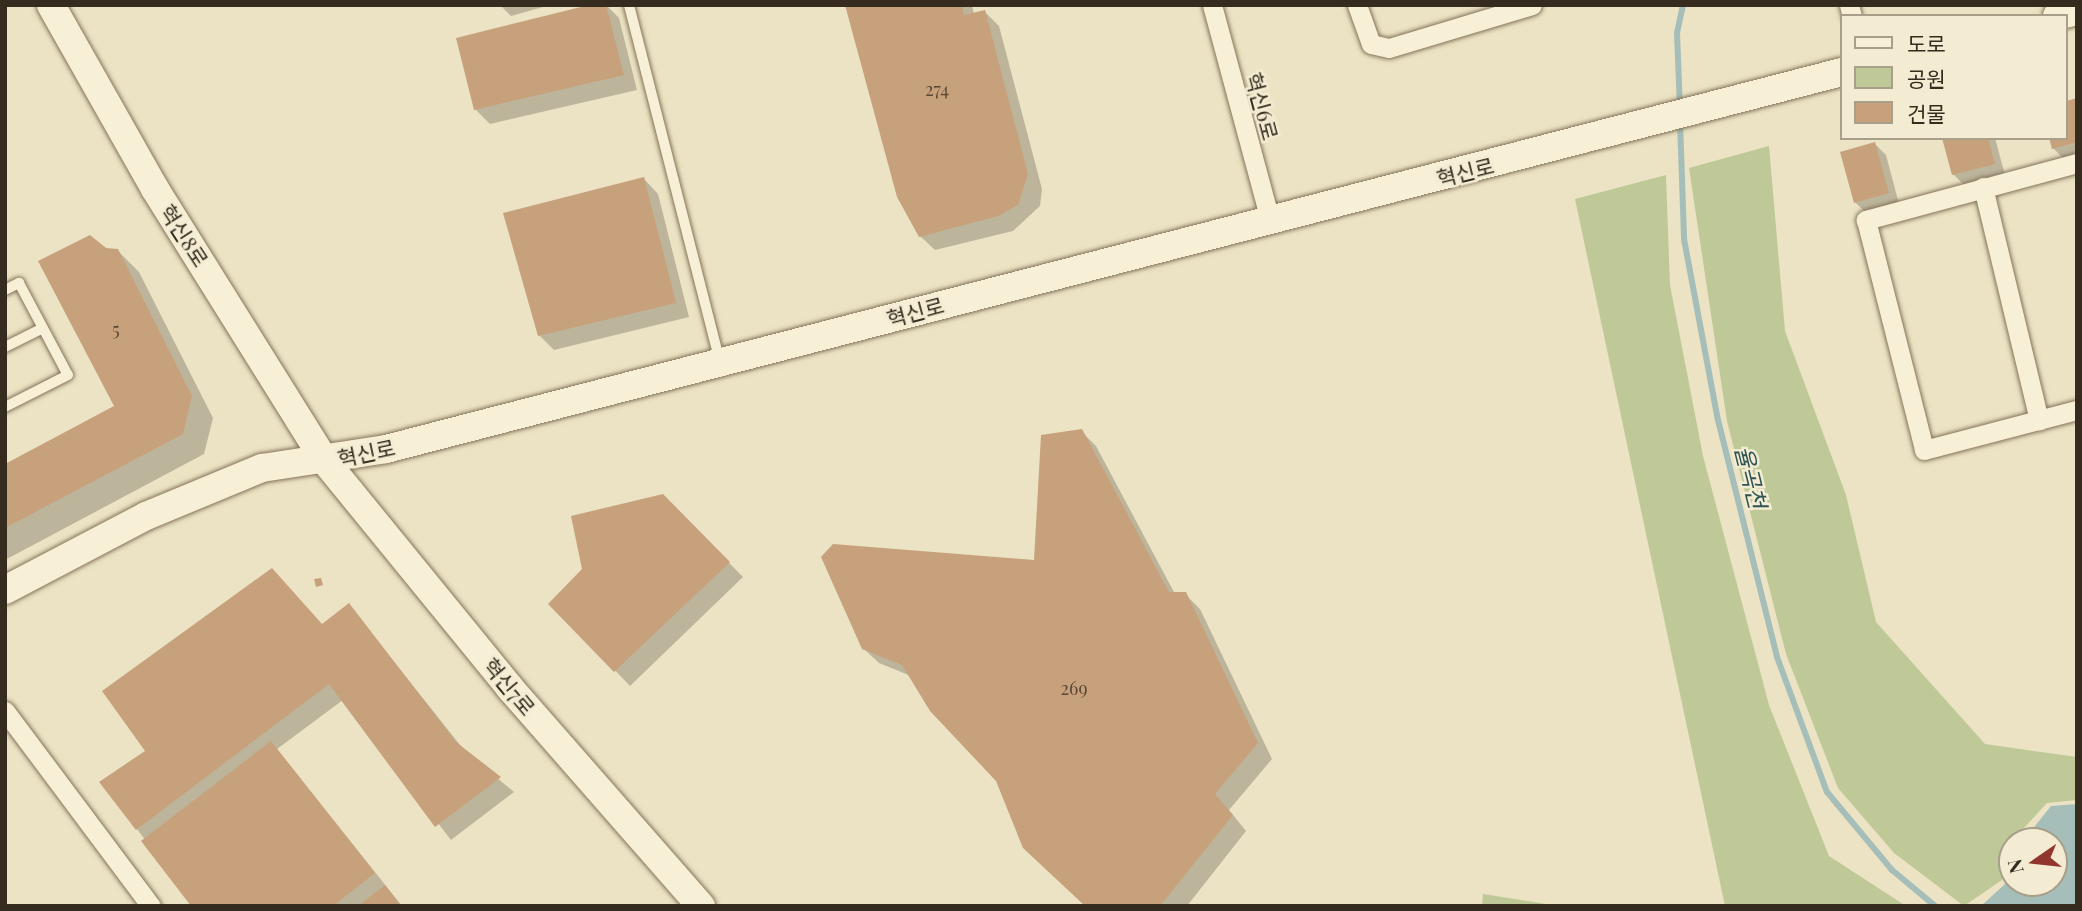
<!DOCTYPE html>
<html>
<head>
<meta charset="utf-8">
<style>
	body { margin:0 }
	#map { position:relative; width:2082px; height:911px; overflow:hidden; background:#ebe3c3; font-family:"Playfair Display","Noto Sans KR",serif }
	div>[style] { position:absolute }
	.green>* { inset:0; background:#bfc998 }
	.water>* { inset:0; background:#a5beb9 }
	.shadow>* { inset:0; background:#0003 }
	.stream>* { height:6px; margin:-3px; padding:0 3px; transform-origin:3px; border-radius:3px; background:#a5beb9 }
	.building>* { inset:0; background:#c7a17b }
	.roads { filter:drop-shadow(0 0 2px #85745b) drop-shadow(0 0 2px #85745b) }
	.lane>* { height:10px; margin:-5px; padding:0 5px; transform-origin:5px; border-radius:5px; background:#f7efd6 }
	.street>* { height:19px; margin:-9.5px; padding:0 9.5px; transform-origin:9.5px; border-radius:9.5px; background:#f7efd6 }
	.secondary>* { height:28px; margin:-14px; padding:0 14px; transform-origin:14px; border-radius:14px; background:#f7efd6 }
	span { translate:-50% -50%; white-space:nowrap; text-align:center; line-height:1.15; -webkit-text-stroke:5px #f3ecd2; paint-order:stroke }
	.number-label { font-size:18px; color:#5a4835 }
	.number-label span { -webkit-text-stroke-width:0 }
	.street-label { font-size:21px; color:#352b1e }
	.water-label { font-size:23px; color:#2e5454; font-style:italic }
	.frame { position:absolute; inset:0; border:7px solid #352b1e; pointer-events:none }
	.legend { position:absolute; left:1840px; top:14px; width:228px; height:126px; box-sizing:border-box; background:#f3ecd2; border:2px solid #a79f8a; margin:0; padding:9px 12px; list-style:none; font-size:21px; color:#352b1e }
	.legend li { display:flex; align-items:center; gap:14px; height:35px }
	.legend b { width:35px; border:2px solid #a79f8a }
	.north { position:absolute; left:1998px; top:827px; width:70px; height:70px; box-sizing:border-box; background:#f3ecd2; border:2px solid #a79f8a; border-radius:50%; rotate:256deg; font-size:19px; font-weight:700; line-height:28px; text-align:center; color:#352b1e }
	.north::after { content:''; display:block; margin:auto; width:24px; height:32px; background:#90362e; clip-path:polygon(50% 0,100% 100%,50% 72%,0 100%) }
</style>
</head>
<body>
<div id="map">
	<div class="green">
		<div style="clip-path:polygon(1769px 146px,1785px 331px,1846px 495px,1876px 622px,1985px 744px,2077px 757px,2077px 800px,2047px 803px,2012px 841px,2002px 880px,1964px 906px,1894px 853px,1838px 788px,1786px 654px,1727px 421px,1689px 168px)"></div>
		<div style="clip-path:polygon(1666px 175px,1670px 285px,1703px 456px,1769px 705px,1829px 856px,1906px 906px,1725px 906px,1575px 199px)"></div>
		<div style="clip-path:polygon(1483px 894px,1559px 906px,1482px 906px)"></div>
	</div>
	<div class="water">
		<div style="clip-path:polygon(2077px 804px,2077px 906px,1981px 906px,2005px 884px,2012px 867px,2012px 883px,2054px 883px,2054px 841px,2023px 841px,2051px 806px)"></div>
	</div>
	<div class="shadow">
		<div style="clip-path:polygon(500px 5px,550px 5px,511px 16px)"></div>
		<div style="clip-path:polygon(606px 5px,619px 18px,637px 90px,490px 124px,475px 109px)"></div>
		<div style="clip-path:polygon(847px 5px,972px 5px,974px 14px,985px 12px,999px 26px,1042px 189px,1040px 206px,1013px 231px,935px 250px,920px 236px)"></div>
		<div style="clip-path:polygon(2077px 100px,2077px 156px,2064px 159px,2053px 148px,2066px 138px)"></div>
		<div style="clip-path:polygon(1944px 138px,1995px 138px,2005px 175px,1964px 185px,1953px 174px)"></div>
		<div style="clip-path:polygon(1875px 144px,1886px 155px,1899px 204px,1866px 213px,1855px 202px)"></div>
		<div style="clip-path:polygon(644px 179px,658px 194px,689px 317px,554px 350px,539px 335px)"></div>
		<div style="clip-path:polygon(105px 250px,118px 251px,139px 272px,213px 418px,204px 454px,5px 560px,5px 466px,116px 407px)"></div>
		<div style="clip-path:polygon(1081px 431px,1096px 446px,1175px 594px,1185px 594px,1200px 609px,1272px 759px,1229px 810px,1246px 831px,1187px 906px,1087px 906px,997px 780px,911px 676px,879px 663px,863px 648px,1035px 561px)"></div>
		<div style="clip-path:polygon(663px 496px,743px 577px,630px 686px,551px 604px)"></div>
		<div style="clip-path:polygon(349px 605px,464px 750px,514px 792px,451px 840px,343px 700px,277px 749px,402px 906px,194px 906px,137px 829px,323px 625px)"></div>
	</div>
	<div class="stream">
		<div style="left:1680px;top:108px;width:75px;rotate:-92.3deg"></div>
		<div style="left:1677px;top:33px;width:29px;rotate:-78deg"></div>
		<div style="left:1680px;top:122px;width:117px;rotate:88deg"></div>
		<div style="left:1684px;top:239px;width:184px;rotate:79.4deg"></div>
		<div style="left:1718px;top:420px;width:244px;rotate:76deg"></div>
		<div style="left:1777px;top:657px;width:144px;rotate:69.7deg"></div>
		<div style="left:1827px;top:792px;width:102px;rotate:50.2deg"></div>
		<div style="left:1892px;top:870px;width:56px;rotate:39.9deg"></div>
	</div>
	<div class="building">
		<div style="clip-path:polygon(589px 5px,606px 5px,624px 75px,474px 110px,456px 38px)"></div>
		<div style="clip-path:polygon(845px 5px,962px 5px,964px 15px,985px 10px,1028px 174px,1018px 205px,998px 216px,919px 237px,897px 197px)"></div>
		<div style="clip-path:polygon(2077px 98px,2077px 142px,2052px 149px,2049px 138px,2066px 138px,2066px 101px)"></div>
		<div style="clip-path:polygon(1942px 138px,1988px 138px,1995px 164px,1952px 175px)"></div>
		<div style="clip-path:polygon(1875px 142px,1889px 193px,1854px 203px,1840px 152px)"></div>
		<div style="clip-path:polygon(644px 177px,676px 303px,538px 336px,503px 213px)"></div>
		<div style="clip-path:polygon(90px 235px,106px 248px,118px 249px,192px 396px,183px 434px,5px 528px,5px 464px,114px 406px,38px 261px)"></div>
		<div style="clip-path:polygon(1082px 429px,1169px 592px,1186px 592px,1258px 743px,1215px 794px,1233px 815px,1160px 906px,1085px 906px,1023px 848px,996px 781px,930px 711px,902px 665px,862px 649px,821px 557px,833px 544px,1034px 560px,1041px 435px)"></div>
		<div style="clip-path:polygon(663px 494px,730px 562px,614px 672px,548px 604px,582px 569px,571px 516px)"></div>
		<div style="clip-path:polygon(272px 568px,322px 624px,349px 603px,456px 742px,501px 777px,435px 827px,329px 684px,136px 830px,99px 782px,145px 751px,102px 691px)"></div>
		<div style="clip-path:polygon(321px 578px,323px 585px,316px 587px,314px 579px)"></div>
		<div style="clip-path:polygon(271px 741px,375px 873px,333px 906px,191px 906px,141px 841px)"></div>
		<div style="clip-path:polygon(385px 885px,401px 906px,358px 906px)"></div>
	</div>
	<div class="roads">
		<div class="lane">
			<div style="left:629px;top:5px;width:368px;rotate:75.7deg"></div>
			<div style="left:5px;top:290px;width:16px;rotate:-27deg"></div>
			<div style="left:19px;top:283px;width:104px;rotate:62deg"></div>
			<div style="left:68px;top:375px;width:71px;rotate:153.1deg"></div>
			<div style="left:5px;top:347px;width:42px;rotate:-26.6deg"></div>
		</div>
		<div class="street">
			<div style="left:1212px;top:5px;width:223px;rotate:74.9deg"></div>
			<div style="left:1357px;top:5px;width:41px;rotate:70.3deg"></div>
			<div style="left:1371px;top:44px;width:18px;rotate:13deg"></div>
			<div style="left:1389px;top:48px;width:149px;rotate:-16.7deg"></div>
			<div style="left:1849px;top:5px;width:11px;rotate:75deg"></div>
			<div style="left:2077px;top:163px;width:219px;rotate:164.9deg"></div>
			<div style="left:1866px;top:220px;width:237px;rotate:75.8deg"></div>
			<div style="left:1924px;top:450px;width:158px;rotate:-14.7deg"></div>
			<div style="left:1983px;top:187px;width:240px;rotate:76.5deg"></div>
			<div style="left:5px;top:711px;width:244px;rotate:53.2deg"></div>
		</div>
		<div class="secondary">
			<div style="left:51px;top:5px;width:211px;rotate:60.5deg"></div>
			<div style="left:155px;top:189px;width:321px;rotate:58deg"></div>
			<div style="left:325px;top:461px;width:293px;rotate:50.8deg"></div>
			<div style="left:510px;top:688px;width:290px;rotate:48.8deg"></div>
			<div style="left:2057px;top:16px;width:21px;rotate:-14deg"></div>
			<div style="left:5px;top:590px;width:159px;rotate:-27.7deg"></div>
			<div style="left:146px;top:516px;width:126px;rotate:-22.5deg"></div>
			<div style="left:262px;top:468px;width:125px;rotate:-8.7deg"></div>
			<div style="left:386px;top:449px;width:1504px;rotate:-14.52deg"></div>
		</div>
	</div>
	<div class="number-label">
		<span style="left:937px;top:89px">274</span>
		<span style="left:116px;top:329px">5</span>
		<span style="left:1074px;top:688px">269</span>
	</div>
	<div class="street-label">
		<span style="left:1263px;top:106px;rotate:75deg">혁신6로</span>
		<span style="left:1465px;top:171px;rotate:-14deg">혁신로</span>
		<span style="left:185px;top:235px;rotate:57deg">혁신8로</span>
		<span style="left:915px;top:311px;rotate:-15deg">혁신로</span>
		<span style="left:366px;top:452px;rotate:-12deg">혁신로</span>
		<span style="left:510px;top:686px;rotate:50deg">혁신7로</span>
	</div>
	<div class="water-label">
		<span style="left:1751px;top:477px;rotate:76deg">율곡천</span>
	</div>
	<div class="frame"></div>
	<ul class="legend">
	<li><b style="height:9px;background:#f7efd6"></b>도로</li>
	<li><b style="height:19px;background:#bfc998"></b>공원</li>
	<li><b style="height:19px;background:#c7a17b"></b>건물</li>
	</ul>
	<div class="north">N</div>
</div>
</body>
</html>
